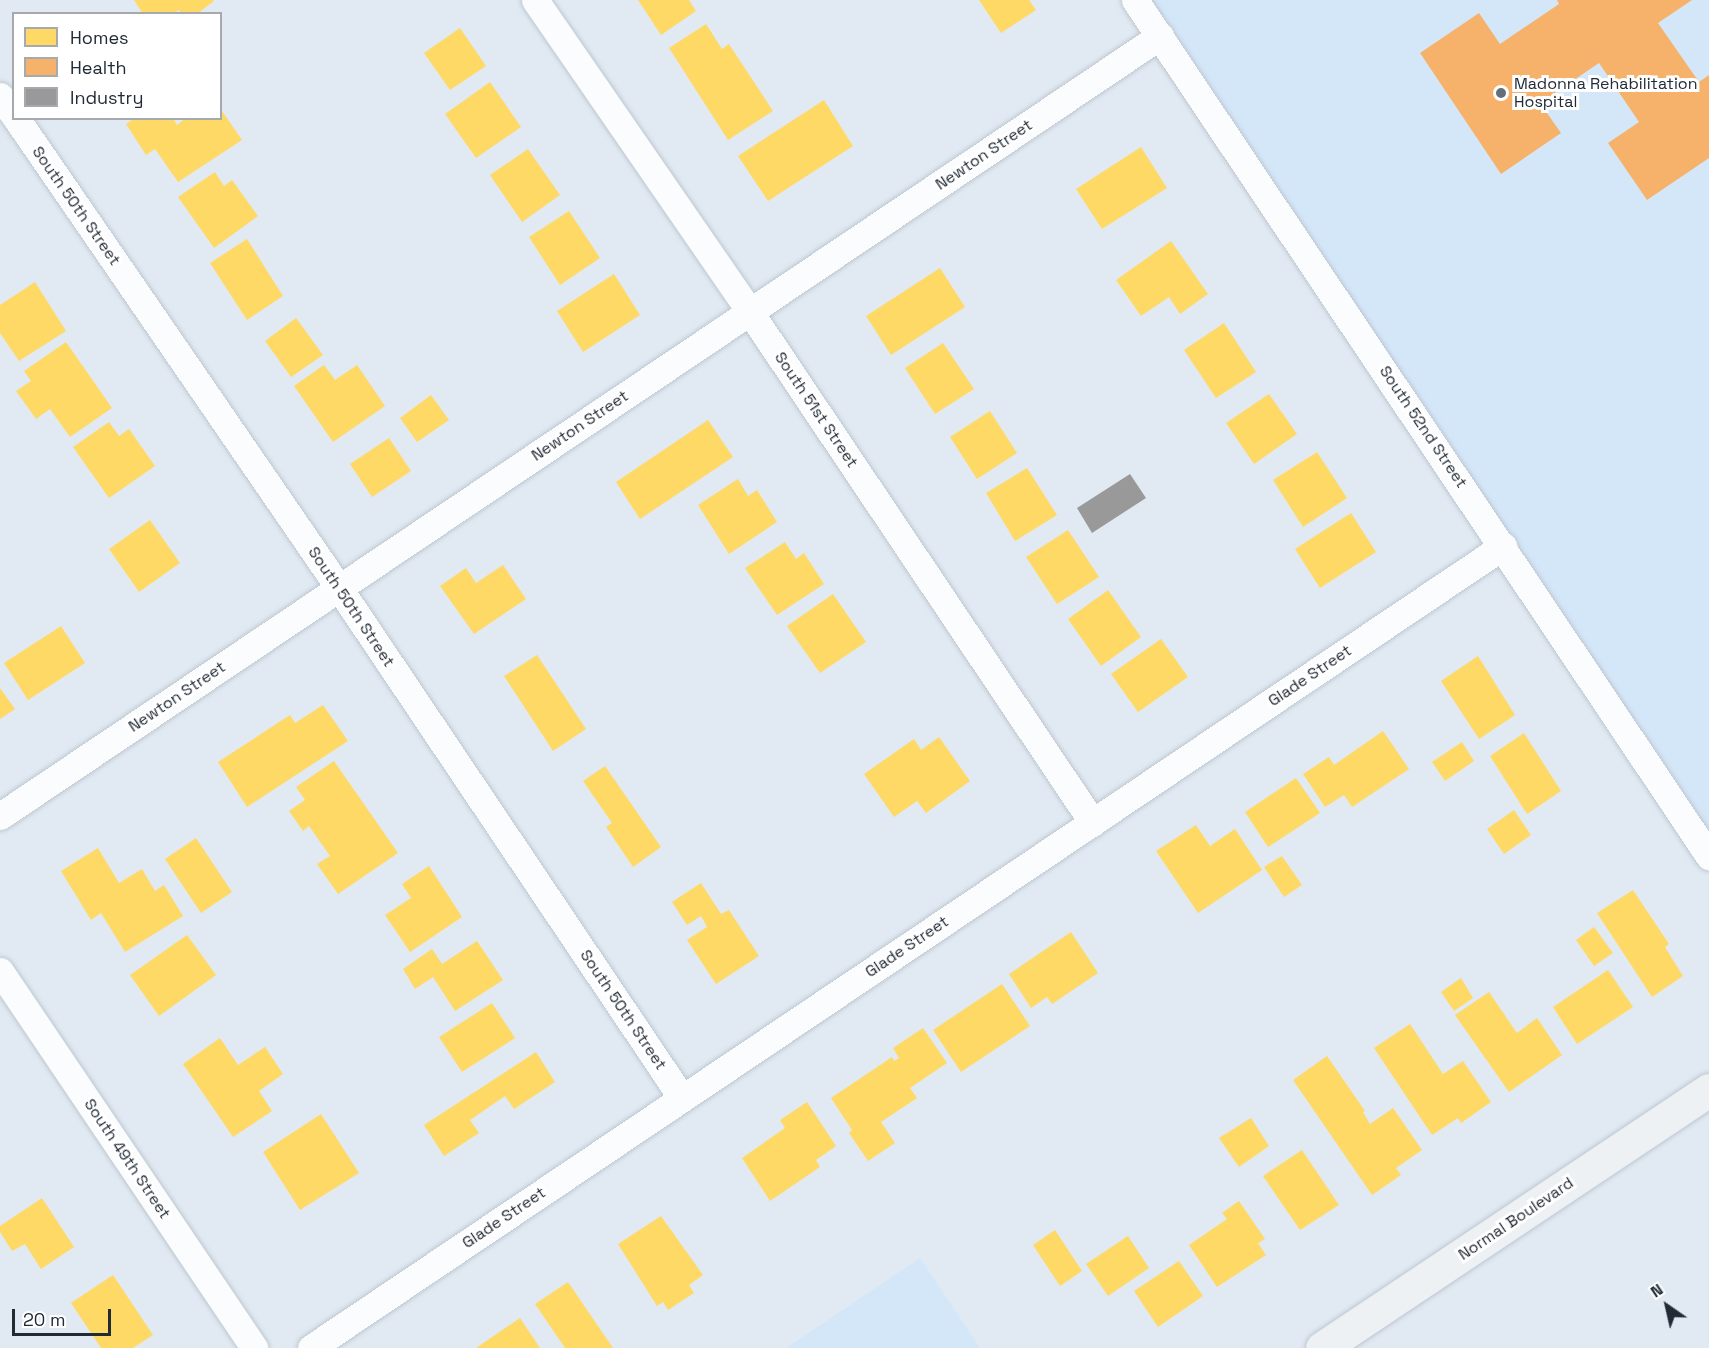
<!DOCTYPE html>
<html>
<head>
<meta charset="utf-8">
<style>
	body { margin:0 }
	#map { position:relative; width:1709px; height:1348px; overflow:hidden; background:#e1eaf3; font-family:"Space Grotesk",sans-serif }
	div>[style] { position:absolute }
	.built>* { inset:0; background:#d4e7f9 }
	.homes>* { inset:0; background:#ffd966 }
	.health>* { inset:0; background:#f6b26b }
	.industry>* { inset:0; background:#999 }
	.roads { filter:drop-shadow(0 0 2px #bec7d0) drop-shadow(0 0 2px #bec7d0) }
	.street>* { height:27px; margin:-13.5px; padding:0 13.5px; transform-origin:13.5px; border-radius:13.5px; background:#fafcfd }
	.secondary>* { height:33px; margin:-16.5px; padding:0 16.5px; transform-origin:16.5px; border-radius:16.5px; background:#edf1f4 }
	.dots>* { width:16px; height:16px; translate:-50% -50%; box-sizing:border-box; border:3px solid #fff; border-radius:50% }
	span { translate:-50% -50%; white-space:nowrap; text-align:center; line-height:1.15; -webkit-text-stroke:6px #fff; paint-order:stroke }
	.poi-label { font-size:16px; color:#212b35 }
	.left { translate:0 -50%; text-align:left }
	.street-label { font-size:16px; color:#212b35 }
	.legend { position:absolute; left:12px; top:12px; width:210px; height:108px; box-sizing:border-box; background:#fff; border:2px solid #a6aaae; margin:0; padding:8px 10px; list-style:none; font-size:18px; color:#212b35 }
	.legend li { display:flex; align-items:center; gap:12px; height:30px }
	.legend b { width:30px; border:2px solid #a6aaae }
	.north { position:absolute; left:1637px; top:1276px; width:60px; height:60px; -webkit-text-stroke:4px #fff; paint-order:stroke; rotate:326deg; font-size:16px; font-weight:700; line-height:24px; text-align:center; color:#212b35 }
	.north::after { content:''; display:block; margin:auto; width:21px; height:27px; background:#212b35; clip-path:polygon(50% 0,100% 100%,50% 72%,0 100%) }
	.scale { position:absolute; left:12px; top:1309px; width:99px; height:27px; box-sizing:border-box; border:3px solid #212b35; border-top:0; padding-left:8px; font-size:18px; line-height:21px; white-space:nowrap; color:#212b35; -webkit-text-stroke:4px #fff; paint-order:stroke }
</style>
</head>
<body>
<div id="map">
	<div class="built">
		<div style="clip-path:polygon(1135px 0,1709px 0,1709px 856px)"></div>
		<div style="clip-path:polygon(920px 1258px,980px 1348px,786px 1348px)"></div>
	</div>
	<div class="homes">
		<div style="clip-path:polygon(134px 0,213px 0,214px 1px,197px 14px,181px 14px,179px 10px,173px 14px,143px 14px)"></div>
		<div style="clip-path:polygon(638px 0,689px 0,696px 11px,661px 35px)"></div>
		<div style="clip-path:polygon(979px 0,1029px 0,1036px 10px,1001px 33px)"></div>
		<div style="clip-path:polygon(706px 24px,722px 49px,729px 44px,773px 111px,728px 140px,669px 48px)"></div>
		<div style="clip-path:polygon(460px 28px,486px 66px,450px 90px,424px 53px)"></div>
		<div style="clip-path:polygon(490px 82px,521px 127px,476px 158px,445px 114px)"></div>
		<div style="clip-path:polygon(824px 100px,853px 146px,768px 201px,738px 156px)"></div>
		<div style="clip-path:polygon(220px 108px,242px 140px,178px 182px,155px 149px,146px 155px,126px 124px,135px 118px,173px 118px,177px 125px,186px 118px,220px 118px)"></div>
		<div style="clip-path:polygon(1141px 147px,1167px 188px,1102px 229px,1076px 189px)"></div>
		<div style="clip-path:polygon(528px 149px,560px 195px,522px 222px,490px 175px)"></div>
		<div style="clip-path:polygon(215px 172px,224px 186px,232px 180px,258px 216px,214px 248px,178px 197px)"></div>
		<div style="clip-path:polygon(569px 211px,600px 258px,560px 285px,529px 237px)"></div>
		<div style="clip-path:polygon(247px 239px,283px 296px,247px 320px,210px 263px)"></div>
		<div style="clip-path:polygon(1171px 241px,1208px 294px,1180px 314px,1169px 297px,1141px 316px,1116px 280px)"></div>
		<div style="clip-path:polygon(940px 268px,965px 307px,891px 355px,866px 316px)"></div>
		<div style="clip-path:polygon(614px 274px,640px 315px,583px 352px,557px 311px)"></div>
		<div style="clip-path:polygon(35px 282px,66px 331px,19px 361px,0 333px,0 305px)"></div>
		<div style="clip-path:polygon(296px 318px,323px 355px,291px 377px,265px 341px)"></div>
		<div style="clip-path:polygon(1224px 323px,1256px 372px,1216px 398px,1184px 350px)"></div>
		<div style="clip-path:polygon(66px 342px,112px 408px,70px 437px,50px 409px,36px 419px,16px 391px,31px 381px,24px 371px)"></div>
		<div style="clip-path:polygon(943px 343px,974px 389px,935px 414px,905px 368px)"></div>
		<div style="clip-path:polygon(324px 365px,335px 380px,357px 365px,385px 406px,333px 442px,294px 386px)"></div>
		<div style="clip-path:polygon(1269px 394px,1297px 434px,1254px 464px,1226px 423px)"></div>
		<div style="clip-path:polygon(431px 395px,449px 420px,417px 442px,400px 418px)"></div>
		<div style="clip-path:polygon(990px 411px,1017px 453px,977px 479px,950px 437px)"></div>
		<div style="clip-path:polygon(708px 420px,733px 457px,640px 519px,616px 482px)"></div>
		<div style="clip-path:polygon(109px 422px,119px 436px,129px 429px,155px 466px,109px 498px,73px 447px)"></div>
		<div style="clip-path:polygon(389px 438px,411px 471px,372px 497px,350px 464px)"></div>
		<div style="clip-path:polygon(1317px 452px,1347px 498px,1303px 527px,1273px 480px)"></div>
		<div style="clip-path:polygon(1027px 468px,1057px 515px,1015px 541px,986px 493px)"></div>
		<div style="clip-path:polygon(738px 479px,748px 496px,757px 490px,777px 522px,729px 554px,698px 505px)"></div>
		<div style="clip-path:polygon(1351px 513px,1376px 552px,1320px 588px,1295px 549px)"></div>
		<div style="clip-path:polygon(150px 520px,180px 563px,139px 592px,109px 549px)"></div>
		<div style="clip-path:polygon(1068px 530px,1099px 577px,1057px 604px,1026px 557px)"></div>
		<div style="clip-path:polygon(785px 542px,796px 559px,804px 553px,824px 584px,777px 615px,745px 568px)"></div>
		<div style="clip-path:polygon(503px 565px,526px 599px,474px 634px,440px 586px,466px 568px,476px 583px)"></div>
		<div style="clip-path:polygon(1108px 590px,1141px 637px,1101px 666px,1068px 619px)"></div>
		<div style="clip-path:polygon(833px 594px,866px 642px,820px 673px,787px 626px)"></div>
		<div style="clip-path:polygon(61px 626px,85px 663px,28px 700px,4px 663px)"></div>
		<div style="clip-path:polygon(1161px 639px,1188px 677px,1138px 712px,1111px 674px)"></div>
		<div style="clip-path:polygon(537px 655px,586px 729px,553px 751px,504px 676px)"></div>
		<div style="clip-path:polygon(1478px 656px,1515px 715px,1479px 739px,1441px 681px)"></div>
		<div style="clip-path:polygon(0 688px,15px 709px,0 719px)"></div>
		<div style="clip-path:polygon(323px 705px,348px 741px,247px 807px,218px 762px,290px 715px,295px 723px)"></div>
		<div style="clip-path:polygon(1383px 731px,1409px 769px,1352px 807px,1344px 795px,1325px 807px,1303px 774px,1329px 757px,1334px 765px)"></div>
		<div style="clip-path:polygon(1524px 733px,1561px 791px,1527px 814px,1490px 756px)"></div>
		<div style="clip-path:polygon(939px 737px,970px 781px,926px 813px,917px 801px,894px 817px,864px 774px,914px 739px,921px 750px)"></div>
		<div style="clip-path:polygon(1462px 742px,1474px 761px,1445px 781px,1432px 762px)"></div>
		<div style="clip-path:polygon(334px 761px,398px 853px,338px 894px,317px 864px,330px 856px,309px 826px,303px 831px,289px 811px,305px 800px,296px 787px)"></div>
		<div style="clip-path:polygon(605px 766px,661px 847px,633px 867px,606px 827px,612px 823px,583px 781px)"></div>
		<div style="clip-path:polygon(1296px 778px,1320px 813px,1268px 847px,1245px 812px)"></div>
		<div style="clip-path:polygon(1514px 810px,1531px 835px,1504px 854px,1487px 829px)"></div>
		<div style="clip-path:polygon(1196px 825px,1210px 846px,1235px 829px,1262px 870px,1198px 913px,1156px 851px)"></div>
		<div style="clip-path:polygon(196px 838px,232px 892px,201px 913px,165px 859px)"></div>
		<div style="clip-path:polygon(98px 848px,119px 883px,142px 869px,155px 891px,164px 885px,183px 916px,125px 952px,101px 913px,91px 920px,61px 871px)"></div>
		<div style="clip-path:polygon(1282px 856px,1302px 885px,1284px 897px,1264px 867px)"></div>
		<div style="clip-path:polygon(429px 866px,462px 917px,410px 952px,385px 915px,411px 898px,402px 884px)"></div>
		<div style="clip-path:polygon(701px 883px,721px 914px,729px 910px,759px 956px,716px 984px,687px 940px,707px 927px,701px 916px,687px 925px,672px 902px)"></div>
		<div style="clip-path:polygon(1633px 890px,1669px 944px,1665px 947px,1683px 976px,1652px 997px,1597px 913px)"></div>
		<div style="clip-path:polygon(1594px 927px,1613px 953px,1594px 966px,1576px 940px)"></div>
		<div style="clip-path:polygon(1071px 932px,1098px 973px,1052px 1004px,1047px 997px,1031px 1008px,1009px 974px)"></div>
		<div style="clip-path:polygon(187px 935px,216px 975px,159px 1016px,130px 975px)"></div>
		<div style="clip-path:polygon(477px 941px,503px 980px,455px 1011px,433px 977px,415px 989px,403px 969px,432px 949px,442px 964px)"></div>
		<div style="clip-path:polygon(1608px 970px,1633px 1007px,1577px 1044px,1553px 1007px)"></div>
		<div style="clip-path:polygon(1461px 978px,1473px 998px,1454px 1011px,1441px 992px)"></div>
		<div style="clip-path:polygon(1002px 984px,1030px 1026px,961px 1072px,933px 1030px)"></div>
		<div style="clip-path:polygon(1489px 992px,1517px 1033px,1537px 1018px,1562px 1055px,1509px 1092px,1455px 1015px)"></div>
		<div style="clip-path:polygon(492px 1003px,515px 1038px,462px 1072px,439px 1037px)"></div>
		<div style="clip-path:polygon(1410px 1024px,1443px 1074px,1463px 1061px,1491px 1102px,1461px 1123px,1458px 1118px,1432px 1135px,1374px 1048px)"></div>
		<div style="clip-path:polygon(923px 1028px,947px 1063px,910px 1088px,917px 1098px,881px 1122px,895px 1143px,868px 1161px,849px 1133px,852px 1130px,831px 1098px,892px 1057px,894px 1061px,899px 1058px,893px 1048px)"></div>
		<div style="clip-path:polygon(220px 1038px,238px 1065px,265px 1047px,283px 1074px,259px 1091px,272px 1111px,233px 1137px,183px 1064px)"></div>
		<div style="clip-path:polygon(536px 1052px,555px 1082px,514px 1109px,505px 1096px,470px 1120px,479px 1133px,444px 1156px,424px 1125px)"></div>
		<div style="clip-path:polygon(1327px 1056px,1365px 1111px,1363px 1112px,1370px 1124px,1393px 1108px,1422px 1150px,1396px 1168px,1401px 1175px,1372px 1195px,1293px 1080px)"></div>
		<div style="clip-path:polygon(807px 1102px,836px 1146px,816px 1160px,820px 1167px,770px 1201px,742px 1158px,785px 1128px,780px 1120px)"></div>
		<div style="clip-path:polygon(321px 1114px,359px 1173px,300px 1210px,263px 1152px)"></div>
		<div style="clip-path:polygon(1251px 1118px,1269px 1146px,1239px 1167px,1219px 1138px)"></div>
		<div style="clip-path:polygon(1302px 1150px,1339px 1205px,1300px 1230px,1263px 1176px)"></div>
		<div style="clip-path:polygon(42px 1198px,74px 1247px,41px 1269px,25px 1244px,12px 1251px,0 1232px,0 1226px)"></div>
		<div style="clip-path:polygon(1239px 1201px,1265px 1239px,1258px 1243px,1266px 1255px,1217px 1287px,1189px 1245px,1227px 1219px,1222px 1213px)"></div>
		<div style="clip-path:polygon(661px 1216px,703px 1275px,689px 1285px,694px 1293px,668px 1310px,663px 1302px,657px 1306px,618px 1244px)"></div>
		<div style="clip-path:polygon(1055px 1230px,1082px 1271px,1060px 1286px,1033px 1245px)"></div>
		<div style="clip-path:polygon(1128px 1236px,1149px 1268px,1108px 1296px,1086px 1264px)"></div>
		<div style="clip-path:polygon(1179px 1261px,1203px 1296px,1158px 1327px,1134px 1291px)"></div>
		<div style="clip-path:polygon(113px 1275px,153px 1335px,133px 1348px,101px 1348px,71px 1303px)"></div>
		<div style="clip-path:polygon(568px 1282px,613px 1348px,565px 1348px,535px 1304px)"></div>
		<div style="clip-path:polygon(520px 1318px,540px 1348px,476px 1348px)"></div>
	</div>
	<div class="health">
		<div style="clip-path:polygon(1557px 0,1692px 0,1658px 23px,1699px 82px,1709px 75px,1709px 158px,1647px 200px,1608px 143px,1639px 122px,1599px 63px,1540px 103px,1561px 133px,1501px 174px,1420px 53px,1479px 13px,1500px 44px,1559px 4px)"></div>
	</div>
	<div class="industry">
		<div style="clip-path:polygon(1130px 474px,1146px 498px,1092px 533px,1077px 508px)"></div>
	</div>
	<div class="roads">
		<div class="street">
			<div style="left:535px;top:0;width:379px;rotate:55.4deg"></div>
			<div style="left:750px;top:312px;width:615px;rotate:56.13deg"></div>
			<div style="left:1135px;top:0;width:1031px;rotate:56.16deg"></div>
			<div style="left:0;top:96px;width:24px;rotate:54deg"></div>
			<div style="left:16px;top:118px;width:570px;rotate:55.5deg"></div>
			<div style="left:339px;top:588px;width:615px;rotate:56.08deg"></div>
			<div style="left:0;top:816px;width:1398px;rotate:-33.92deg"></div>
			<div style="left:0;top:971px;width:455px;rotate:56deg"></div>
			<div style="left:311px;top:1348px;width:1437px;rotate:-33.93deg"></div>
		</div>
		<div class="secondary">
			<div style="left:1322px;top:1348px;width:465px;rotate:-33.7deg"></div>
		</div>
	</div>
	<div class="dots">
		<div style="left:1501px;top:93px;background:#646e78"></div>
	</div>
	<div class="poi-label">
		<span class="left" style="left:1514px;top:93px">Madonna Rehabilitation<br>Hospital</span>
	</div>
	<div class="street-label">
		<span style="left:984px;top:155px;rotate:-34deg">Newton Street</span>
		<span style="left:76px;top:206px;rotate:55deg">South 50th Street</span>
		<span style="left:816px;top:410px;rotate:56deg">South 51st Street</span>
		<span style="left:580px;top:426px;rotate:-34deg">Newton Street</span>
		<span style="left:1423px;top:427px;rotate:56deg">South 52nd Street</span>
		<span style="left:351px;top:607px;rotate:56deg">South 50th Street</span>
		<span style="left:1310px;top:676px;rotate:-34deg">Glade Street</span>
		<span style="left:177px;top:697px;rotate:-34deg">Newton Street</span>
		<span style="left:907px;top:947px;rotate:-34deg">Glade Street</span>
		<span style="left:623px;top:1010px;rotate:56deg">South 50th Street</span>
		<span style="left:127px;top:1159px;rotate:56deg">South 49th Street</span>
		<span style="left:504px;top:1218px;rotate:-34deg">Glade Street</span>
		<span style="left:1516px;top:1219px;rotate:-34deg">Normal Boulevard</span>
	</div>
	<ul class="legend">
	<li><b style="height:16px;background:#ffd966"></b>Homes</li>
	<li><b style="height:16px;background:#f6b26b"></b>Health</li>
	<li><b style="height:16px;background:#999"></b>Industry</li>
	</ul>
	<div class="north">N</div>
	<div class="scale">20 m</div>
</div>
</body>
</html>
